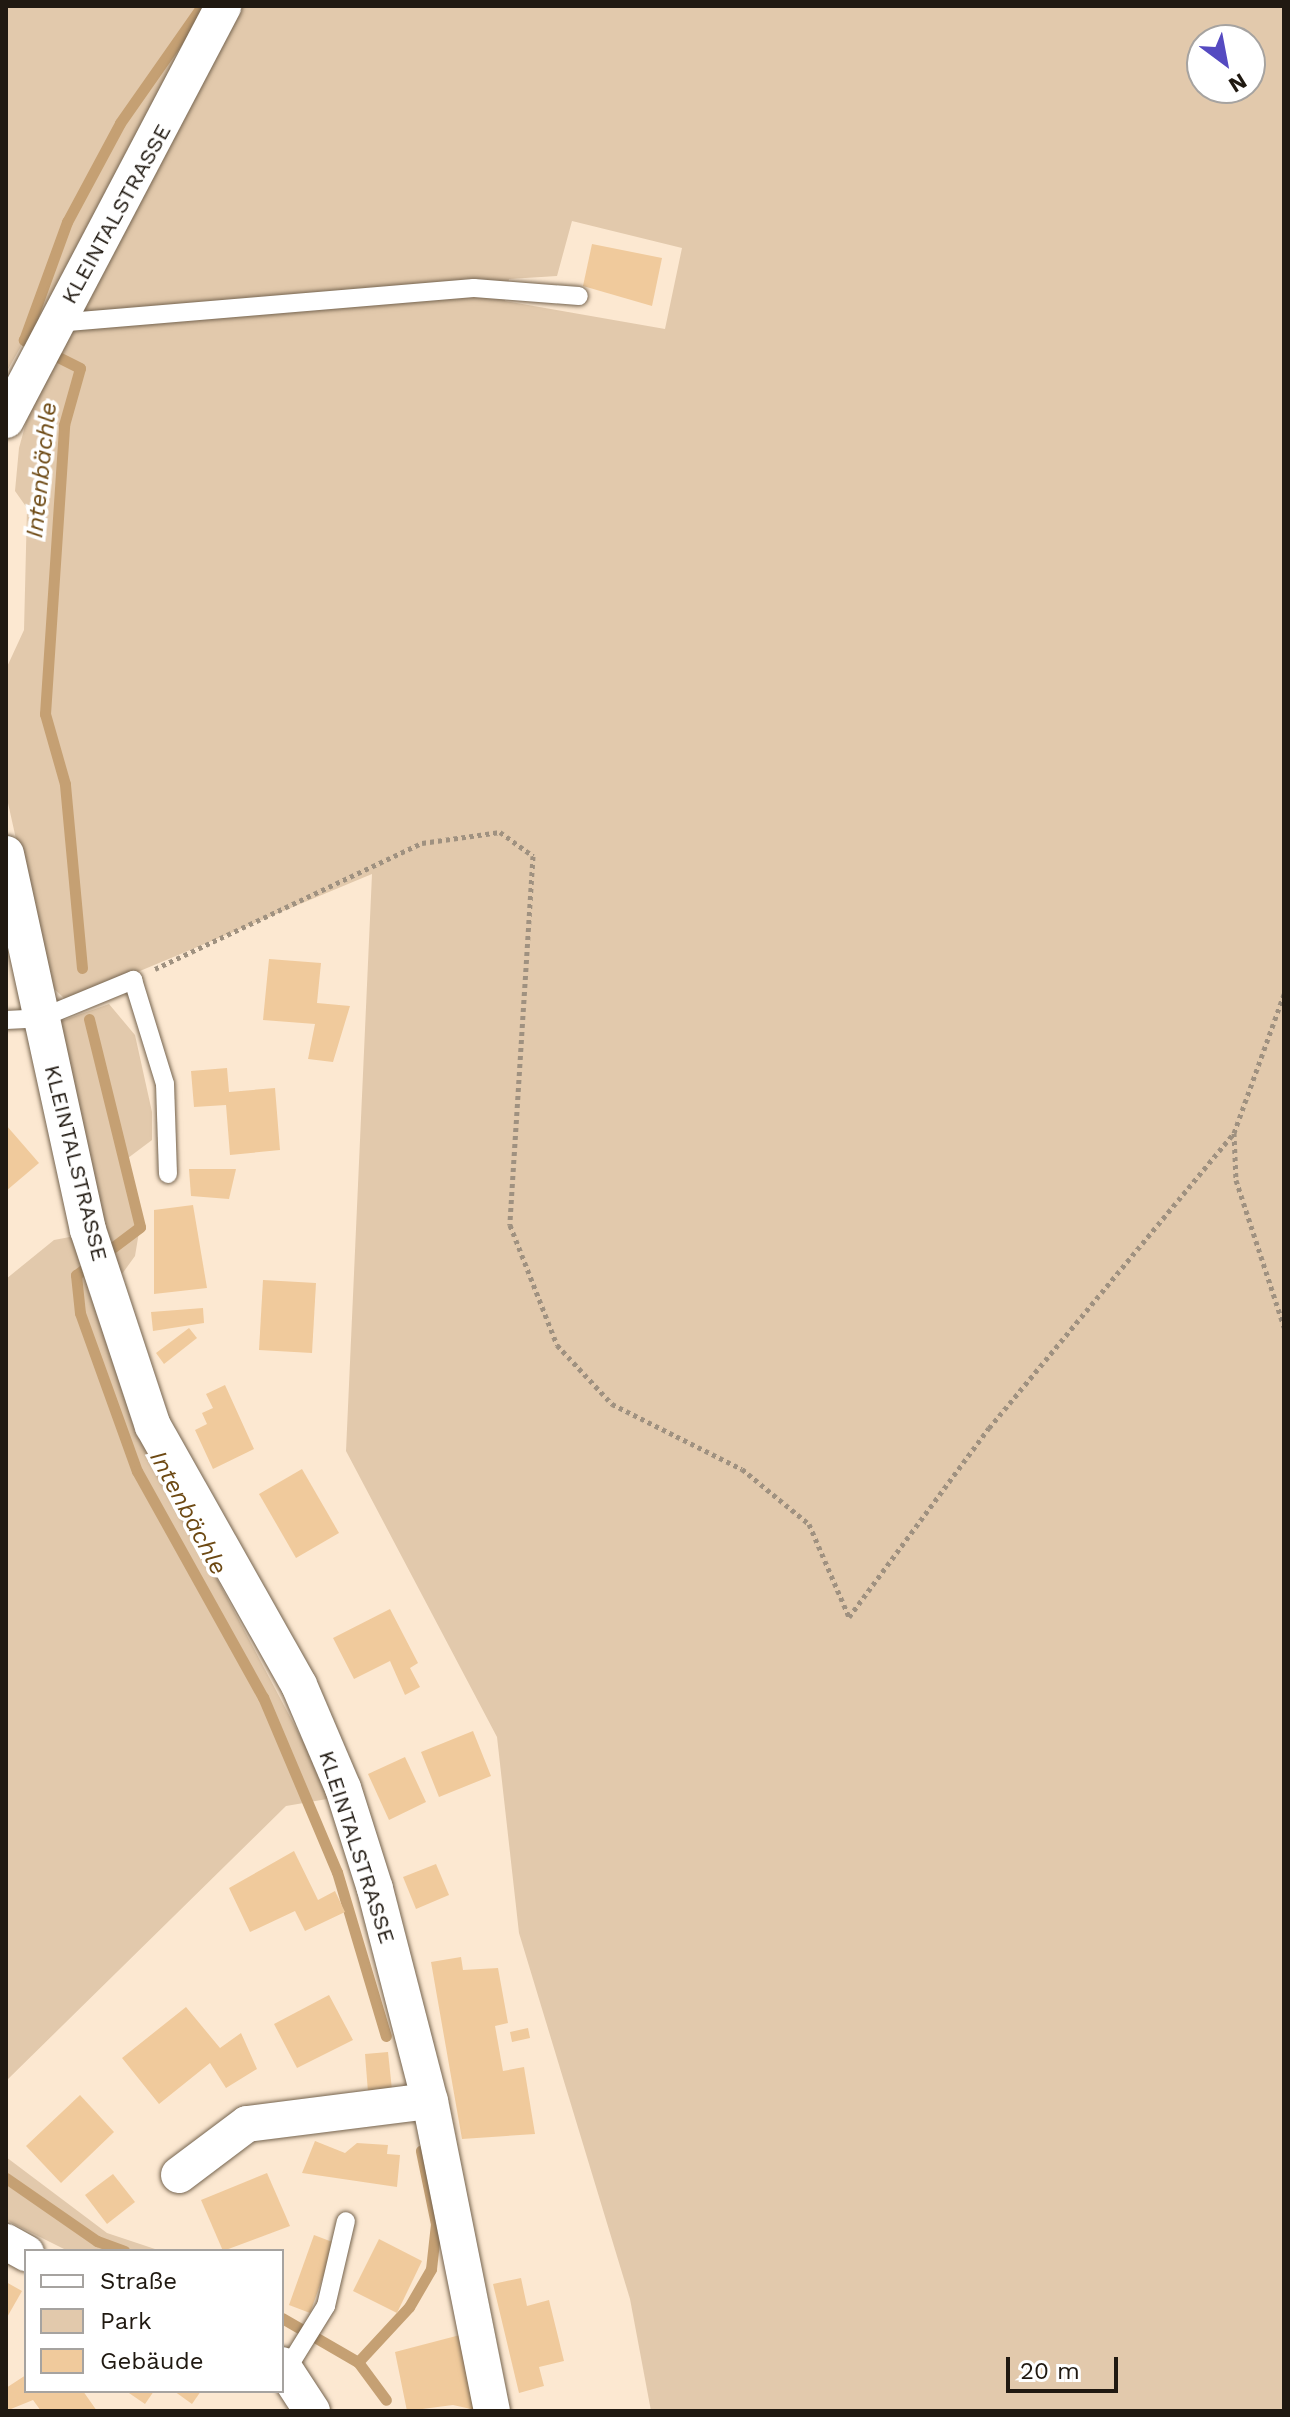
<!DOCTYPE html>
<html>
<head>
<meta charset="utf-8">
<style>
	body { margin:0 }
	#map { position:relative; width:1290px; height:2417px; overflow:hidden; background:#fce8d1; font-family:"Work Sans",sans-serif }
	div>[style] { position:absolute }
	.green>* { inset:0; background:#e2c9ac }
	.stream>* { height:11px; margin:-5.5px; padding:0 5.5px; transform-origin:5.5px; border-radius:5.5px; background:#c5a073 }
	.building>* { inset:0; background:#f0ca9c }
	.path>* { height:5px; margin-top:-2.5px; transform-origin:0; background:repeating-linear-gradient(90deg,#9f9180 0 4px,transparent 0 8px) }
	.roads { filter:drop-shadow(0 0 2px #75644f) drop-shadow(0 0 2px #75644f) }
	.service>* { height:18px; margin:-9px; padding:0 9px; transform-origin:9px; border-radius:9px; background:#fff }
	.minor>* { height:36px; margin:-18px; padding:0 18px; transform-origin:18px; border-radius:18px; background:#fff }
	span { translate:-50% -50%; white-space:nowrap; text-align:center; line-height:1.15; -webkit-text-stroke:7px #fff; paint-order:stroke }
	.street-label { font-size:22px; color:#201911 }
	.water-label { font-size:24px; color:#6d4913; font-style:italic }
	.frame { position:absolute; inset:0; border:8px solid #201911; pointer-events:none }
	.legend { position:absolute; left:24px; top:2249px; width:260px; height:144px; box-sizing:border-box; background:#fff; border:2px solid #a6a3a0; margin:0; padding:10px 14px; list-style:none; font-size:24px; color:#201911 }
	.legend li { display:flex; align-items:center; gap:16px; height:40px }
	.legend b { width:40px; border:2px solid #a6a3a0 }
	.north { position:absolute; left:1186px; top:24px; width:80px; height:80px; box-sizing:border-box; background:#fff; border:2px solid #a6a3a0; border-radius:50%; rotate:148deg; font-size:22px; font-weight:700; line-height:32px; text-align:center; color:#201911 }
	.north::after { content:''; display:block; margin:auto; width:28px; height:36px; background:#554ac1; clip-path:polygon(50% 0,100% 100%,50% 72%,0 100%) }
	.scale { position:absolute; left:1006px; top:2357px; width:112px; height:36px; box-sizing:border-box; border:4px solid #201911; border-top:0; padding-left:10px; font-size:24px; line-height:28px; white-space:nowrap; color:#201911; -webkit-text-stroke:6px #fff; paint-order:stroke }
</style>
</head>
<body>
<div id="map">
	<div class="green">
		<div style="clip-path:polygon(evenodd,6px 6px,1284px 6px,1284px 2411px,651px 2411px,630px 2299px,519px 1933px,497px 1737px,346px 1451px,372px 874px,80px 996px,65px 999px,48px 983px,6px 794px,6px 669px,24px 630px,27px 508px,15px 491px,19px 448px,30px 408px,63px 351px,29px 332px,6px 373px,6px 6px,1202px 40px,1250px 40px,1250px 88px,1202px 88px,1202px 40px,6px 6px,572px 221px,682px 248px,665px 329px,505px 301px,509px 279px,557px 276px,572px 221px)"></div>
		<div style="clip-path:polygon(109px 1004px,135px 1035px,152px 1112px,152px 1140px,128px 1158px,141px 1220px,135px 1256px,122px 1274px,102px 1224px,56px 1023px)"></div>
		<div style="clip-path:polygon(75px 1236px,144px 1441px,333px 1798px,286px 1806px,6px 2081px,6px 1279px,54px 1240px)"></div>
		<div style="clip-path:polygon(6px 2157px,107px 2233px,161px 2251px,68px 2251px,6px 2220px)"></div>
	</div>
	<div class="stream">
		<div style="left:82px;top:968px;width:185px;rotate:-95.3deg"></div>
		<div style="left:65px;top:784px;width:73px;rotate:-105.9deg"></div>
		<div style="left:45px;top:714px;width:290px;rotate:-86.2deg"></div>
		<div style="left:64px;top:425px;width:59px;rotate:-74.3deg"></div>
		<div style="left:80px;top:368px;width:63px;rotate:-153.4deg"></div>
		<div style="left:24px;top:340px;width:126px;rotate:-70deg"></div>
		<div style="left:67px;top:222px;width:112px;rotate:-61.8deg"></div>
		<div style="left:120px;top:123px;width:143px;rotate:-55deg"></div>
		<div style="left:89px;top:1019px;width:214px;rotate:76.2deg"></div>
		<div style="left:140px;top:1227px;width:80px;rotate:143.1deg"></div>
		<div style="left:76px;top:1275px;width:38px;rotate:84deg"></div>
		<div style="left:80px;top:1313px;width:168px;rotate:70.2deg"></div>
		<div style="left:137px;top:1471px;width:259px;rotate:60.9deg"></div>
		<div style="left:263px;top:1697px;width:190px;rotate:67.1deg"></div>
		<div style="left:337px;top:1872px;width:171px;rotate:73.4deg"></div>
		<div style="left:6px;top:2178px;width:111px;rotate:34.7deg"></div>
		<div style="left:97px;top:2241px;width:29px;rotate:20deg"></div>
		<div style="left:282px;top:2318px;width:88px;rotate:30.1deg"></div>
		<div style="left:358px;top:2362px;width:47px;rotate:53.6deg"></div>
		<div style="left:358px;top:2362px;width:75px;rotate:-47.2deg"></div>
		<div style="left:409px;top:2307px;width:44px;rotate:-59.9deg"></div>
		<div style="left:431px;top:2269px;width:45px;rotate:-83.7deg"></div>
		<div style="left:436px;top:2224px;width:75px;rotate:-101.6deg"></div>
	</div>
	<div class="building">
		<div style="clip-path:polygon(592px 244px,662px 258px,652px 306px,583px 286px)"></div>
		<div style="clip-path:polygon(269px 959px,321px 963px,317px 1003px,350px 1006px,333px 1062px,308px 1059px,315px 1024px,263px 1020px)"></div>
		<div style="clip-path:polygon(227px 1068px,229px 1092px,275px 1088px,280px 1150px,230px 1155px,226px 1105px,194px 1107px,191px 1071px)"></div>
		<div style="clip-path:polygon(6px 1125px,39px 1163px,6px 1191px)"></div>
		<div style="clip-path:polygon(189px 1169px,236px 1169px,229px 1199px,191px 1196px)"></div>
		<div style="clip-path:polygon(193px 1205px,207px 1288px,154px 1294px,154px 1210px)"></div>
		<div style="clip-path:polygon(263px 1280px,316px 1283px,312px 1353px,259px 1350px)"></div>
		<div style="clip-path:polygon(203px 1308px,204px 1323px,153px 1331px,151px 1312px)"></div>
		<div style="clip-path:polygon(189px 1328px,197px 1338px,164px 1364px,156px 1353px)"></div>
		<div style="clip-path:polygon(225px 1385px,254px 1449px,213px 1469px,195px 1430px,207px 1424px,202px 1413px,213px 1408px,206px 1394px)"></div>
		<div style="clip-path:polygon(302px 1469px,339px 1533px,296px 1558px,259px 1494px)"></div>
		<div style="clip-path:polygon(390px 1609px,418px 1663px,410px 1668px,420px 1687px,405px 1695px,390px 1661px,354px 1679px,333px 1638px)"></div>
		<div style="clip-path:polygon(473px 1731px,491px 1776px,439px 1797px,421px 1752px)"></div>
		<div style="clip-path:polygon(405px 1757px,426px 1802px,389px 1820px,368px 1774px)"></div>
		<div style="clip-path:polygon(294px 1851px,318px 1900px,335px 1891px,345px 1912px,305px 1931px,295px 1911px,250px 1932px,229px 1888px)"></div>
		<div style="clip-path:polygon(436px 1864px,449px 1895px,416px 1909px,403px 1877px)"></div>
		<div style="clip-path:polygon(461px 1957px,463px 1970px,498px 1968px,508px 2023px,495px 2026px,503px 2071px,524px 2067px,535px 2134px,462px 2139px,431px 1962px)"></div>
		<div style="clip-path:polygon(329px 1995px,353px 2040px,297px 2068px,274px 2024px)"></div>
		<div style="clip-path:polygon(186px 2007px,220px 2048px,241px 2033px,257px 2069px,226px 2088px,210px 2063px,159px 2104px,122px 2058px)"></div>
		<div style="clip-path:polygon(528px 2028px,530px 2038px,512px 2042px,510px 2032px)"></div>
		<div style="clip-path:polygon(388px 2052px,392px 2090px,368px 2092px,365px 2054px)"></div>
		<div style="clip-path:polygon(80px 2095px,114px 2132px,61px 2183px,26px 2146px)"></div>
		<div style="clip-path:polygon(315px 2141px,345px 2153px,357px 2143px,388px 2145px,387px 2154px,400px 2155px,397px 2187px,302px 2173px)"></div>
		<div style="clip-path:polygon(267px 2173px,290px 2226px,223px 2251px,201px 2200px)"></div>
		<div style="clip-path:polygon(113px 2174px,135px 2202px,107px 2224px,85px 2195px)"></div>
		<div style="clip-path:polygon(314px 2235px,335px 2243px,310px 2313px,289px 2305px)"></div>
		<div style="clip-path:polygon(379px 2239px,422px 2261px,397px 2313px,353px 2291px)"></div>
		<div style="clip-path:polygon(521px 2278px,527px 2306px,549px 2300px,564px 2361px,539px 2367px,544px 2386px,519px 2393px,493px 2284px)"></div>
		<div style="clip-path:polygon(6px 2282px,22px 2291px,6px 2319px)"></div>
		<div style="clip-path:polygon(460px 2335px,480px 2411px,453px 2405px,407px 2411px,395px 2352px)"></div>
		<div style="clip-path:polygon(26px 2375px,26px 2391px,83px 2391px,97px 2411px,41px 2411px,33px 2400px,6px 2411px,6px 2388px)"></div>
		<div style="clip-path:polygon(126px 2391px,154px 2391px,145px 2404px)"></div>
		<div style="clip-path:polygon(174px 2391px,201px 2391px,192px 2404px)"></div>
	</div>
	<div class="path">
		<div style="left:155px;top:969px;width:295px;rotate:-25.3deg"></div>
		<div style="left:422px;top:843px;width:79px;rotate:-8deg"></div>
		<div style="left:500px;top:832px;width:41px;rotate:36deg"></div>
		<div style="left:533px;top:856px;width:370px;rotate:93.6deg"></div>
		<div style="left:510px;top:1225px;width:129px;rotate:68.6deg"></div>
		<div style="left:557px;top:1345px;width:81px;rotate:47deg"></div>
		<div style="left:612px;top:1404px;width:145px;rotate:26.6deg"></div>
		<div style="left:742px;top:1469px;width:87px;rotate:39.4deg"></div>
		<div style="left:809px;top:1524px;width:101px;rotate:66.7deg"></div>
		<div style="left:849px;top:1617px;width:235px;rotate:-53.5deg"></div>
		<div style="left:989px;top:1428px;width:383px;rotate:-50.3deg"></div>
		<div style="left:1234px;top:1133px;width:148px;rotate:-70.2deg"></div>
		<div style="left:1234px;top:1133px;width:47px;rotate:87.6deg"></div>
		<div style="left:1236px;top:1180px;width:155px;rotate:71.9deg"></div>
	</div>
	<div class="roads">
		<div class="service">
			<div style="left:56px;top:323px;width:419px;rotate:-4.8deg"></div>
			<div style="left:474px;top:288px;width:105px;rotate:4.4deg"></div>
			<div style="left:6px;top:1020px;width:35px;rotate:-3deg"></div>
			<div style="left:41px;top:1018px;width:100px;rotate:-22.4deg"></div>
			<div style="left:133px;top:980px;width:109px;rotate:72.9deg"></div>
			<div style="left:165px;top:1084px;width:90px;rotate:88.1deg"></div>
			<div style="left:287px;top:2369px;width:74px;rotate:-58.2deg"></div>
			<div style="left:326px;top:2306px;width:87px;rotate:-76.8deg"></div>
		</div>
		<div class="minor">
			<div style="left:6px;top:420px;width:467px;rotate:-62.3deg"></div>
			<div style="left:6px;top:854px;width:385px;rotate:77.7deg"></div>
			<div style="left:88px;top:1230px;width:206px;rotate:71.7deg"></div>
			<div style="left:153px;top:1426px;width:297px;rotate:60.6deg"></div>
			<div style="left:299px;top:1685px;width:112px;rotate:66.9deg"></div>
			<div style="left:343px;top:1788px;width:106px;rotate:72.4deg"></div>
			<div style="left:375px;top:1889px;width:219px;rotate:75.5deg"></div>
			<div style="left:430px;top:2101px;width:316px;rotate:78.7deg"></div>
			<div style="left:179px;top:2175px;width:85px;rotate:-36.9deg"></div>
			<div style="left:247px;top:2124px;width:184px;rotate:-7.2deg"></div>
			<div style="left:6px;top:2242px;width:23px;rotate:29deg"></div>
			<div style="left:282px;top:2365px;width:55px;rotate:56.9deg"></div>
		</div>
	</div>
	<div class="street-label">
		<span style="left:116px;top:214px;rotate:-61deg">KLEINTALSTRASSE</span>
		<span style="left:76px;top:1163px;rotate:76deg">KLEINTALSTRASSE</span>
		<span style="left:357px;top:1847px;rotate:72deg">KLEINTALSTRASSE</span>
	</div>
	<div class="water-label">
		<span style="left:42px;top:470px;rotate:-84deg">Intenbächle</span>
		<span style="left:188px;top:1513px;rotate:62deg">Intenbächle</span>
	</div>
	<div class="frame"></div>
	<ul class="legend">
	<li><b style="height:10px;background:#fff"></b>Straße</li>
	<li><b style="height:22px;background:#e2c9ac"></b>Park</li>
	<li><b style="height:22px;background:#f0ca9c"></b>Gebäude</li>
	</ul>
	<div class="north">N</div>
	<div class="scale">20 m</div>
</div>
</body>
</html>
